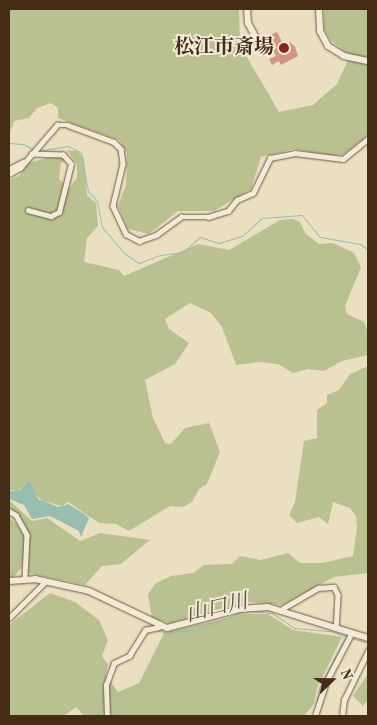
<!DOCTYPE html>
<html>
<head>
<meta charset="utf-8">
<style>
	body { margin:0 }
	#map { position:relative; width:377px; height:725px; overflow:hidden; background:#eadfc1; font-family:"Old Standard TT","Noto Serif JP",serif }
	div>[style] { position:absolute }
	.green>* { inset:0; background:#bac191 }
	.water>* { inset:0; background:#98bdb1 }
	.stream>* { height:1px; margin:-0.5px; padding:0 0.5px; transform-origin:0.5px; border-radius:0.5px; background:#98bdb1 }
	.building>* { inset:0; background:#d29483 }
	.roads { filter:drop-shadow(0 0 1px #6e5940) drop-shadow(0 0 1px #6e5940) }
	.street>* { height:4.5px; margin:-2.25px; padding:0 2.25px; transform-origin:2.25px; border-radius:2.25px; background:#f1ead7 }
	.secondary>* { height:6px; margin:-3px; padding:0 3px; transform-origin:3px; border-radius:3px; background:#f1ead7 }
	.dots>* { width:14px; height:14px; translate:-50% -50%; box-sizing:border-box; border:2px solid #f1ead7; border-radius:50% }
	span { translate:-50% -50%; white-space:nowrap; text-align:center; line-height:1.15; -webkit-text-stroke:4px #f1ead7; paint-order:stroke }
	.poi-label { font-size:20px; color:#442c15; font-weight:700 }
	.right { translate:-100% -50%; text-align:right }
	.water-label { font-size:21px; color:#59503c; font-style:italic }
	.frame { position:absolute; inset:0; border:10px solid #442c15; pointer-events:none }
	.north { position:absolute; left:307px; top:655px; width:50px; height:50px; -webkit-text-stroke:4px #f1ead7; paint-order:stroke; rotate:68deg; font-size:14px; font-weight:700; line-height:20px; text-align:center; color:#442c15 }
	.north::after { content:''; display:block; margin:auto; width:18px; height:22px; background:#442c15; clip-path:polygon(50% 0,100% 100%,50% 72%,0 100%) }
</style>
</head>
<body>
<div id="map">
	<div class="green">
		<div style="clip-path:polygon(9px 9px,239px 9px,240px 39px,248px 59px,279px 112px,313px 105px,337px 84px,349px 58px,350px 55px,331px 41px,324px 29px,324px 9px,368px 9px,368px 135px,344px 154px,330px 156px,294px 149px,261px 157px,251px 189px,214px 211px,178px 211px,149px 234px,128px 229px,118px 206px,126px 185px,127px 154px,119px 140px,58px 118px,58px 108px,51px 103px,37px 108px,29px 118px,14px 121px,9px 136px)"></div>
		<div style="clip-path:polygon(67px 150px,78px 151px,84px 159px,87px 195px,96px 203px,98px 226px,87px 238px,84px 262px,119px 270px,124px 276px,198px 244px,229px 250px,280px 220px,293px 219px,300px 222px,305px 233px,319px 244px,333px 243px,354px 253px,361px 267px,345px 306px,347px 314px,364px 322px,368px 333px,368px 355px,342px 361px,324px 371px,308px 369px,293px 373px,278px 364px,260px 362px,236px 365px,222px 327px,211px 313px,190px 303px,165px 319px,169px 329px,189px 343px,175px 364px,145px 380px,153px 418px,165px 443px,171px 444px,185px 428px,209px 423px,220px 452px,207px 484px,199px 489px,192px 502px,183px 507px,170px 506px,129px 531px,116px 524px,99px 523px,68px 502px,62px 506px,43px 501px,32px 492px,29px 480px,19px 490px,9px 490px,9px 180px,19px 176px,28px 163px,58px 155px,67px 160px,61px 163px,59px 179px,69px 188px,77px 178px,77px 164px)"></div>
		<div style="clip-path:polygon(368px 366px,368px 573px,334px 577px,282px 605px,248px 602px,170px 623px,152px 618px,148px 594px,156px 583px,171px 576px,193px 573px,204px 565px,232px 564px,240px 556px,261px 560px,288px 553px,300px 563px,322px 563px,353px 556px,357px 528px,356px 516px,350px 508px,333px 502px,328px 524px,319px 517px,297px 523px,289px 515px,295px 502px,304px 441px,317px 438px,317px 410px,327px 403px,327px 395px,339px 390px,350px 374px)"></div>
		<div style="clip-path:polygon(9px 500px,32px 521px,47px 518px,80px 541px,100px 533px,150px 540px,121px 564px,102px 566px,85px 585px,28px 573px,28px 530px,9px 508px)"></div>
		<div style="clip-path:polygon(9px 517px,23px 530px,25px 539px,22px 567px,14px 577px,9px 577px)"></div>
		<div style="clip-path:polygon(50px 593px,75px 602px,99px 620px,108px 640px,102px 656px,108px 664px,106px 675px,118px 692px,139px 683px,164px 633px,244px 614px,268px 614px,293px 630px,342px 637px,317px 688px,314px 704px,304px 716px,84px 716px,76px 707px,64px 716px,9px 716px,9px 625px)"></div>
		<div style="clip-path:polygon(368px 674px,368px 700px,363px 706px,353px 696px)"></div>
	</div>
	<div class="water">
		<div style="clip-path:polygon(29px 480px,38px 499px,58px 507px,68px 504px,86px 515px,89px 518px,81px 537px,79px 531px,50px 516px,32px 519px,24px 505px,9px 499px,9px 491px,20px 490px)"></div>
	</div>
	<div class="stream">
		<div style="left:9px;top:143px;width:14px;rotate:4deg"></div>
		<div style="left:23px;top:144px;width:16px;rotate:27deg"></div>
		<div style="left:37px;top:151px;width:30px;rotate:-9deg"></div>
		<div style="left:67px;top:146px;width:15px;rotate:23deg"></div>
		<div style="left:81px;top:152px;width:40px;rotate:80deg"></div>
		<div style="left:88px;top:191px;width:13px;rotate:48deg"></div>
		<div style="left:97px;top:201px;width:26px;rotate:79deg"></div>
		<div style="left:102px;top:227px;width:34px;rotate:50deg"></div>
		<div style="left:124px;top:253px;width:18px;rotate:34deg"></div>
		<div style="left:139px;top:263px;width:22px;rotate:-21deg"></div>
		<div style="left:160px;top:255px;width:23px;rotate:-7deg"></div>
		<div style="left:183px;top:252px;width:23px;rotate:-41deg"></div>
		<div style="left:200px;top:237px;width:20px;rotate:18deg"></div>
		<div style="left:219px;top:243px;width:24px;rotate:-17deg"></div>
		<div style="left:242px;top:236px;width:27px;rotate:-42deg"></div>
		<div style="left:262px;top:218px;width:40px;rotate:-4.3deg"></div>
		<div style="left:302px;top:215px;width:28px;rotate:51deg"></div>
		<div style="left:320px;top:237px;width:41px;rotate:9.9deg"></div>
		<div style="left:360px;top:244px;width:10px;rotate:37deg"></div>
		<div style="left:250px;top:611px;width:22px;rotate:5deg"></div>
		<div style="left:272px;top:613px;width:27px;rotate:34deg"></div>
		<div style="left:294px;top:628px;width:37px;rotate:5deg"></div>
		<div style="left:331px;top:631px;width:17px;rotate:21deg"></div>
		<div style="left:157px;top:630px;width:10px;rotate:17deg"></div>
		<div style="left:167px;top:633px;width:31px;rotate:-7deg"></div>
		<div style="left:198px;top:629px;width:48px;rotate:-20.7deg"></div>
		<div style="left:351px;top:638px;width:18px;rotate:16deg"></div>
		<div style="left:316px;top:705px;width:17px;rotate:-80deg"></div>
		<div style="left:319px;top:688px;width:56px;rotate:-62.5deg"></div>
	</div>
	<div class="building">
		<div style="clip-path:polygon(277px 32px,284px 46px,290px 42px,295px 47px,298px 56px,281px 65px,279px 61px,272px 65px,269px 59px,276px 56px,266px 37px)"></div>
	</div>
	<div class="roads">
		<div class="street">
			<div style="left:9px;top:169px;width:16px;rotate:-27deg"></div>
			<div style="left:9px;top:174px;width:13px;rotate:-29deg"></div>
			<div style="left:20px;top:168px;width:57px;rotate:-49.3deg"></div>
			<div style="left:57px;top:125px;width:11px"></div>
			<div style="left:68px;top:125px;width:49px;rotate:20.3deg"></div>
			<div style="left:114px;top:142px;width:10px;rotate:45deg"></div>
			<div style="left:121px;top:149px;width:15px;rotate:82deg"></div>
			<div style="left:123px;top:164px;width:43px;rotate:103.4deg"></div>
			<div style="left:113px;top:206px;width:31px;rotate:65deg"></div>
			<div style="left:126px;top:234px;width:15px;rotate:28deg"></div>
			<div style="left:139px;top:241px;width:18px;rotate:-19deg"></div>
			<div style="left:156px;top:235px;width:31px;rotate:-36deg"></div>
			<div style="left:181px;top:217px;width:27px"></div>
			<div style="left:208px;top:217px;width:21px;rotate:-17deg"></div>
			<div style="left:228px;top:211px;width:14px;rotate:-51deg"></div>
			<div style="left:237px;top:200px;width:17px;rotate:-24deg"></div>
			<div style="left:253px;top:193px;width:39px;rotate:-64deg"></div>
			<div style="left:270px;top:158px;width:25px;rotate:-11deg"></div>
			<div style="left:295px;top:153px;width:48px;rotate:7.1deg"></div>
			<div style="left:343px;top:159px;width:32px;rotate:-39deg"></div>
			<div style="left:28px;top:210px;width:24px;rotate:15deg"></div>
			<div style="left:51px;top:216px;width:9px;rotate:-27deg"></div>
			<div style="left:59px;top:212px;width:49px;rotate:-76deg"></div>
			<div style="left:71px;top:164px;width:12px;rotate:-132deg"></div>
			<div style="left:63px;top:155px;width:31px;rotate:-178deg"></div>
			<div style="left:9px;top:511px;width:8px;rotate:30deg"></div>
			<div style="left:16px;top:515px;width:23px;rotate:61deg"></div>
			<div style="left:27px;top:535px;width:43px;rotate:92.7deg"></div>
			<div style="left:282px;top:609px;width:42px;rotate:-30.3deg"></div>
			<div style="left:318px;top:588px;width:16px;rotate:-4deg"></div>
			<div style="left:334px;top:587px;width:9px;rotate:63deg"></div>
			<div style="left:338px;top:595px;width:33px;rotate:93deg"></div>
			<div style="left:9px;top:618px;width:52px;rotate:-45deg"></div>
			<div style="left:107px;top:716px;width:31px;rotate:-92deg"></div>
			<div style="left:106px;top:685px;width:23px;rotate:-70deg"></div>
			<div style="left:114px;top:663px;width:17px;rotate:-25deg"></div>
			<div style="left:129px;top:656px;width:31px;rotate:-58deg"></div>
			<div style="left:145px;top:630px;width:14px;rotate:-12deg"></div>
			<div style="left:315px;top:716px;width:38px;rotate:-72deg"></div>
			<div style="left:327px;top:680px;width:52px;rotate:-62.4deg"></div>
			<div style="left:342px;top:716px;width:16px;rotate:-83deg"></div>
			<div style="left:344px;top:700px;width:55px;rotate:-63.9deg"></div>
		</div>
		<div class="secondary">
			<div style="left:247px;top:9px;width:14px;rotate:86deg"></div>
			<div style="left:248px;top:23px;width:24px;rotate:62deg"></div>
			<div style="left:319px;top:9px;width:22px;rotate:87deg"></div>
			<div style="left:320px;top:31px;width:17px;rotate:62deg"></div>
			<div style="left:328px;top:46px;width:19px;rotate:32deg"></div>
			<div style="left:344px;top:56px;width:25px;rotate:12deg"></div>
			<div style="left:9px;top:581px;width:26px;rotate:-4deg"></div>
			<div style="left:35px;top:579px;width:55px;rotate:12.5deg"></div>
			<div style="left:89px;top:591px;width:86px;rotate:25.4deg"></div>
			<div style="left:167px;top:628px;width:75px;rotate:-14.6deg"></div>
			<div style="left:240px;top:609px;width:28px;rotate:-4deg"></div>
			<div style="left:268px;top:607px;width:105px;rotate:17.2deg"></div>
		</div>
	</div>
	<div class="dots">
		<div style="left:284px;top:48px;background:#8f2418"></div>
	</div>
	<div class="poi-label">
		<span class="right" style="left:274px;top:48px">松江市斎場</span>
	</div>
	<div class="water-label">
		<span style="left:217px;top:609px;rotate:-13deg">山口川</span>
	</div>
	<div class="frame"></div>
	<div class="north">N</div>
</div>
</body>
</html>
